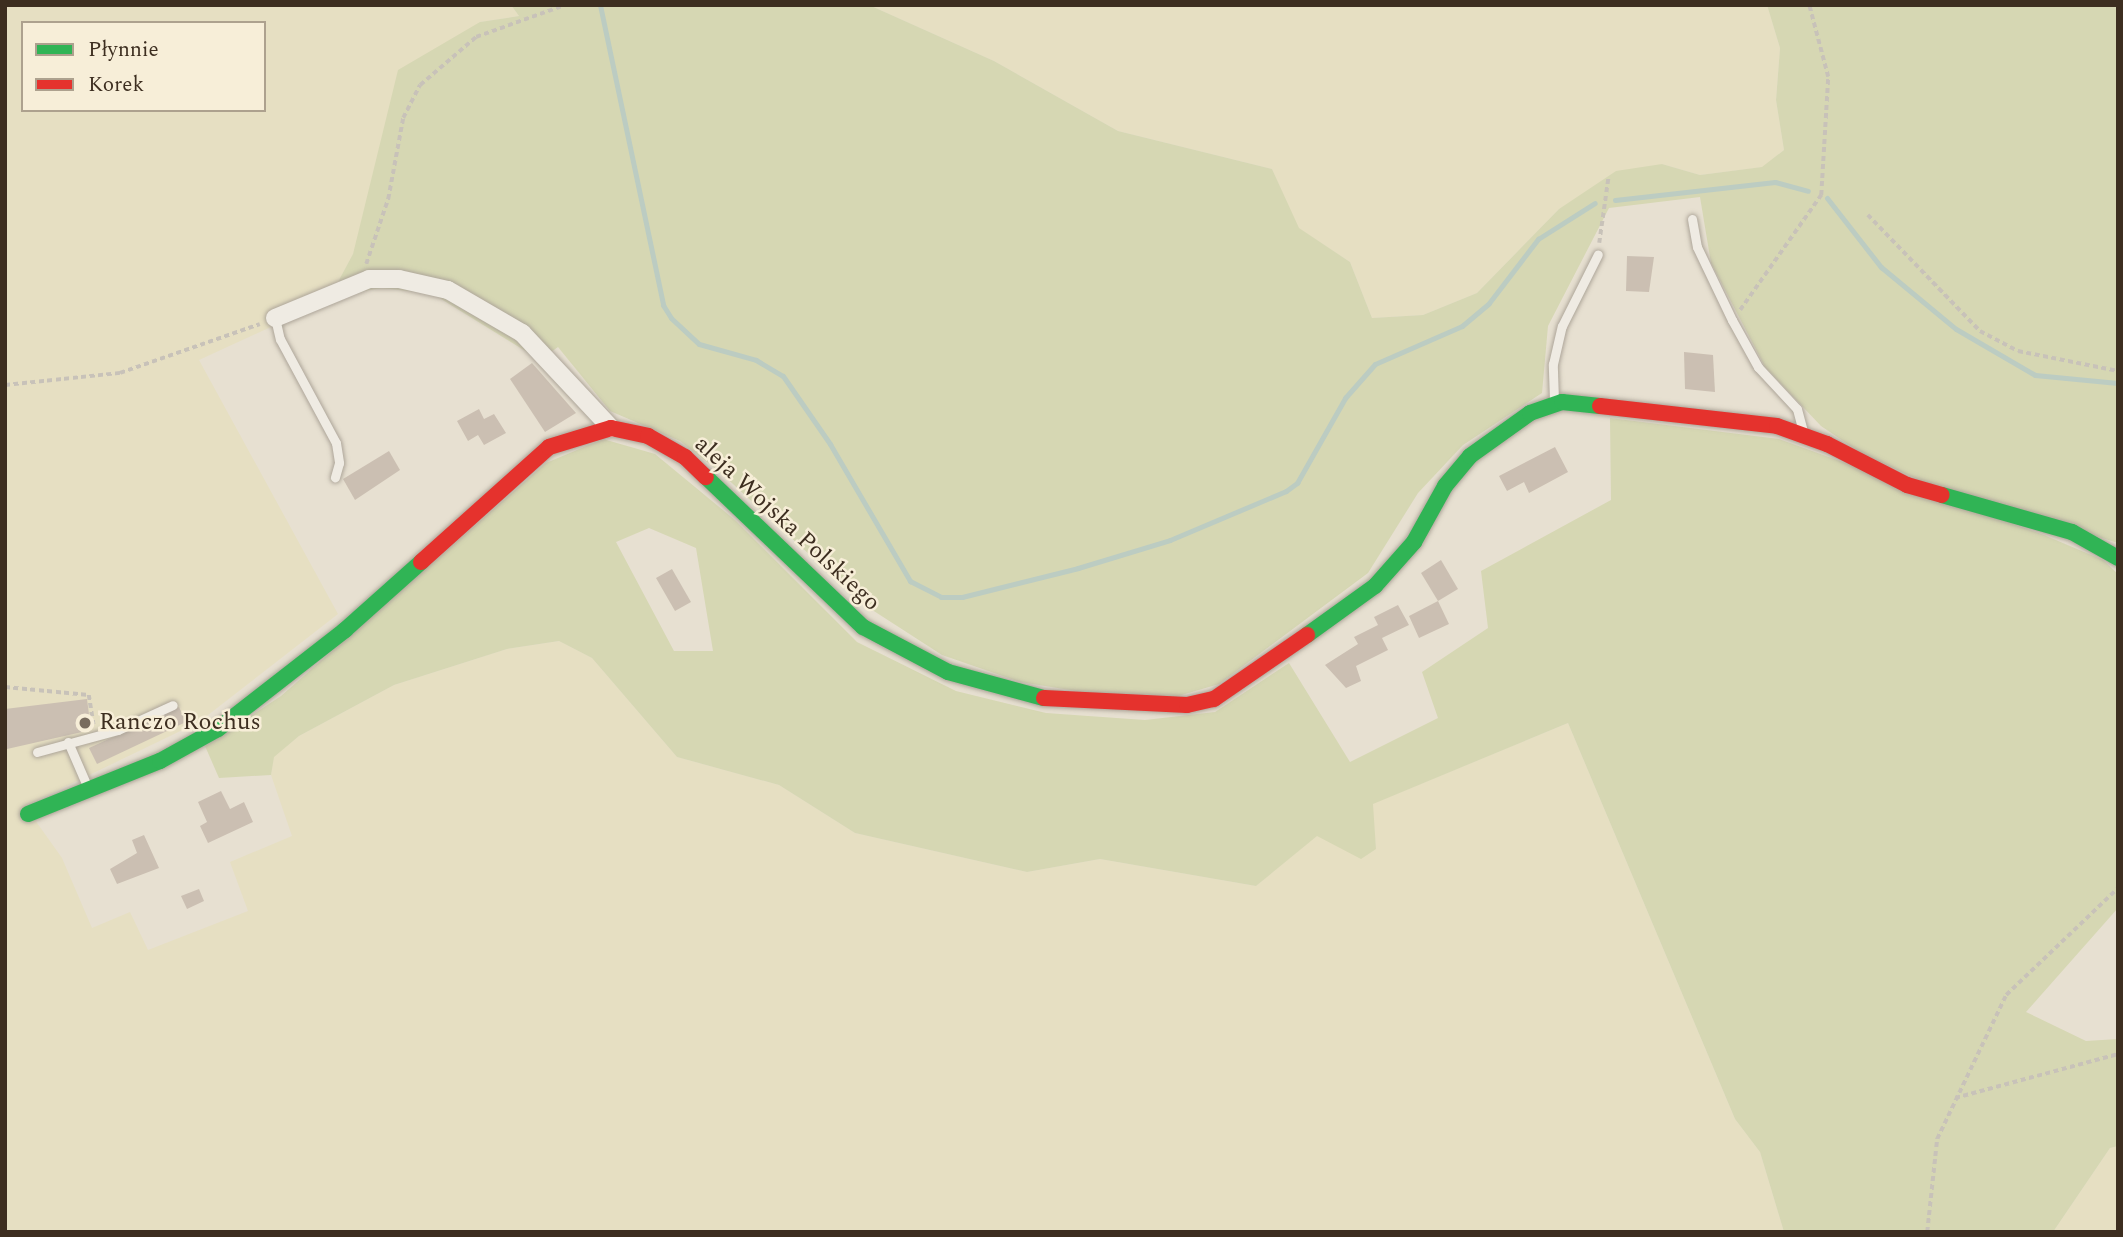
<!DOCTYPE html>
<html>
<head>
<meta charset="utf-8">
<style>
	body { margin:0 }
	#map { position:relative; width:2123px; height:1237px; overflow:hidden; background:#e7e0d1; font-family:Spectral,serif }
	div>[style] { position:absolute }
	.farmland>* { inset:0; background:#e6dfc2 }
	.green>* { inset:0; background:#d6d7b3 }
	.stream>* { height:5px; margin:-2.5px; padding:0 2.5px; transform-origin:2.5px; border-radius:2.5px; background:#bcccc2 }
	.building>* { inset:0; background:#cbbfb2 }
	.path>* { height:3.5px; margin-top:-1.75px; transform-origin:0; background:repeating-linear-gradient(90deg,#c8c2b9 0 5px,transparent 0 8.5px) }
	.roads { filter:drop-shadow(0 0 2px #ada599) drop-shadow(0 0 2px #ada599) }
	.lane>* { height:9px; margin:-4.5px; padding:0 4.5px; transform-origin:4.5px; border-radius:4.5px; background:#efebe3 }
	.street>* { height:18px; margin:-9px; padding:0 9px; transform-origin:9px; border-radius:9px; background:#efebe3 }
	.fast>* { height:16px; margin:-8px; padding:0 8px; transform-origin:8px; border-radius:8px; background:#30b455 }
	.jam>* { height:16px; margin:-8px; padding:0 8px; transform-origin:8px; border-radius:8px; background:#e5322d }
	.dots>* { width:19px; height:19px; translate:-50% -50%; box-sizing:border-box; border:4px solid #f7eed8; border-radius:50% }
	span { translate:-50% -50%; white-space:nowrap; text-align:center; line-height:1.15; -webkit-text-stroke:5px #f7eed8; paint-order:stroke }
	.street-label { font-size:24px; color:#3d2e20 }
	.poi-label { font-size:24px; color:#3d2e20 }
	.left { translate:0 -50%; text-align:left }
	.frame { position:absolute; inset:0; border:7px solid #3d2e20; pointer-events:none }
	.legend { position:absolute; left:21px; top:21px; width:245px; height:91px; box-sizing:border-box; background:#f7eed8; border:2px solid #ada18e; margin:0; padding:9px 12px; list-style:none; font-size:21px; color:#3d2e20 }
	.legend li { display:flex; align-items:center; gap:14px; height:35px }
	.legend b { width:35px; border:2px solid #ada18e }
</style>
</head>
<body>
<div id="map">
	<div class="farmland">
		<div style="clip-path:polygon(evenodd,5px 5px,511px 5px,519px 16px,480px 22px,339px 280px,340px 295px,199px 360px,338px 614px,199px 722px,25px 806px,62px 858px,92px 928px,130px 912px,148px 950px,248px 911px,230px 862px,292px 836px,271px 775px,273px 757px,299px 736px,394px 685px,507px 649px,559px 641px,592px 658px,677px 757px,779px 785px,855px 833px,1027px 872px,1100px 859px,1256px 886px,1317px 835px,1376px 849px,1372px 804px,1568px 723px,1735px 1119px,1760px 1152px,1784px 1232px,5px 1232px,5px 5px,23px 23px,264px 23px,264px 110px,23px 110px,23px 23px)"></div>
		<div style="clip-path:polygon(869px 5px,1767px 5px,1780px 48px,1776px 100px,1784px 150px,1763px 167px,1700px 175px,1662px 164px,1559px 209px,1477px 293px,1423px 315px,1372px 318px,1350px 262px,1298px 228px,1272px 169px,1118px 131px,994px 61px)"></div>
		<div style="clip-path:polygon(2118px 1146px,2118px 1232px,2053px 1232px,2110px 1148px)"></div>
	</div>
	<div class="green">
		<div style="clip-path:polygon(511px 5px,869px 5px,994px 61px,1118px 131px,1272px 169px,1299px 228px,1350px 262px,1372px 318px,1423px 315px,1477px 293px,1559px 209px,1616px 171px,1662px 164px,1700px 175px,1762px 167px,1784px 150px,1776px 100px,1780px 48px,1767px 5px,2118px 5px,2118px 543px,1921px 481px,1861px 453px,1821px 426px,1765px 367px,1711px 263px,1700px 197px,1609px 208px,1548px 326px,1542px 393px,1463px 445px,1418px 493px,1368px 573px,1219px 684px,1175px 697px,1095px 694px,1020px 682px,942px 655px,863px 604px,721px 473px,680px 441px,610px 411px,558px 347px,540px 360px,433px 294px,382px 288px,340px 295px,339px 280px,353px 254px,398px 70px,480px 22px,519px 16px)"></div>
		<div style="clip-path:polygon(evenodd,1610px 418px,1779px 439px,2044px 535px,2103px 560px,2118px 574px,2118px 908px,2026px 1012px,2086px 1041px,2118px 1039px,2118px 1146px,2110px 1148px,2053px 1232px,1784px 1232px,1760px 1152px,1735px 1119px,1568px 723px,1373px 804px,1376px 849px,1361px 859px,1317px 836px,1256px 886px,1100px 859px,1027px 872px,855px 833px,779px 785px,677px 757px,592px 658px,559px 641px,507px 649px,394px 685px,299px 736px,274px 757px,271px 775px,219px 778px,205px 746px,281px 696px,546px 463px,603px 439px,655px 454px,735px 520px,857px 642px,956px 691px,1046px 713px,1145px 720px,1215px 712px,1289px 663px,1350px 762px,1438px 718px,1422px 672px,1488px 628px,1481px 571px,1611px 500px,1610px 418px,649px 528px,696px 548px,713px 651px,674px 651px,616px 542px,649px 528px)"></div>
	</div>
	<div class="stream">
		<div style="left:600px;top:5px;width:307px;rotate:78.1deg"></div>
		<div style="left:663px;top:305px;width:15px;rotate:58deg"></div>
		<div style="left:671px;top:318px;width:38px;rotate:43deg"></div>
		<div style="left:699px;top:344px;width:59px;rotate:15.7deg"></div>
		<div style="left:756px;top:360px;width:31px;rotate:31deg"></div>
		<div style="left:783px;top:376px;width:83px;rotate:55.3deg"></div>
		<div style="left:830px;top:444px;width:159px;rotate:59.7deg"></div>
		<div style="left:910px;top:581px;width:35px;rotate:27deg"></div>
		<div style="left:941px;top:597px;width:21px"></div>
		<div style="left:962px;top:597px;width:120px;rotate:-14deg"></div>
		<div style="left:1078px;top:568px;width:96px;rotate:-16.9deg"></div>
		<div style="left:1170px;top:540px;width:126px;rotate:-22.9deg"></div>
		<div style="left:1286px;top:491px;width:14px;rotate:-36deg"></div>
		<div style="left:1297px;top:483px;width:98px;rotate:-60.5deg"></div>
		<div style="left:1345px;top:398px;width:45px;rotate:-48.6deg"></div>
		<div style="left:1375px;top:364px;width:95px;rotate:-23.6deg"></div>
		<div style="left:1462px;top:326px;width:35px;rotate:-40deg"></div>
		<div style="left:1489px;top:303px;width:81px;rotate:-52.6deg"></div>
		<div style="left:1538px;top:239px;width:67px;rotate:-32.3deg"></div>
		<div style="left:1827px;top:198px;width:88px;rotate:52deg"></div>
		<div style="left:1881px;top:267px;width:97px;rotate:39.6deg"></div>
		<div style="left:1956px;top:329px;width:91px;rotate:30.2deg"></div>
		<div style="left:2035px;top:375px;width:83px;rotate:5.5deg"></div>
		<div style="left:1615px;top:200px;width:161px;rotate:-6.4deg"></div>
		<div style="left:1775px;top:182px;width:34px;rotate:15deg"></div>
	</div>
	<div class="building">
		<div style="clip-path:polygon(1627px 256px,1654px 257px,1649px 292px,1626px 291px)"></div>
		<div style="clip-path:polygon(1684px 352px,1713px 355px,1715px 392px,1685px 389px)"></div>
		<div style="clip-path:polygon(532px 363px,576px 413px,545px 432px,510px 379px)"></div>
		<div style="clip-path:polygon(479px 409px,484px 419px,494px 414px,506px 433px,484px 445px,478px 435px,468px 441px,457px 421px)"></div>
		<div style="clip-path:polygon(1555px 447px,1568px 472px,1529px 493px,1524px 482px,1507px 491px,1499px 476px)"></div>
		<div style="clip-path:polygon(389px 451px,400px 470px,355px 500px,343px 479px)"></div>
		<div style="clip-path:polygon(1441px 560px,1458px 589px,1438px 601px,1421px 573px)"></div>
		<div style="clip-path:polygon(672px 569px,691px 602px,675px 611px,656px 578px)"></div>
		<div style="clip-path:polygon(1438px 601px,1449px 624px,1419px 638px,1409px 616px)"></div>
		<div style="clip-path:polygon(1398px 605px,1409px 625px,1382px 638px,1388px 650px,1356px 666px,1361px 681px,1346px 688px,1325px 665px,1358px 644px,1354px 637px,1378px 625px,1374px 617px)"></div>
		<div style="clip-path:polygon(87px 699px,91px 730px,7px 749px,5px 709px)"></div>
		<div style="clip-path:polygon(179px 707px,186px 722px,97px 764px,89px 748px)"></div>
		<div style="clip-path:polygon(221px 791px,230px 809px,244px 802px,253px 822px,208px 843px,200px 826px,207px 822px,198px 802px)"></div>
		<div style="clip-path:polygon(144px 835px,159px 868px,117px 884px,110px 869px,137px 853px,132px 840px)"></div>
		<div style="clip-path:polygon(199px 889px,204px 901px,187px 909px,181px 896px)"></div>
	</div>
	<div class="path">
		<div style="left:1868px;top:215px;width:161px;rotate:46deg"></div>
		<div style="left:1980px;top:331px;width:43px;rotate:27.8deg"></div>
		<div style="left:2018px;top:351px;width:102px;rotate:11.3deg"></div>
		<div style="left:1599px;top:243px;width:65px;rotate:-82deg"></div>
		<div style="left:366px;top:264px;width:69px;rotate:-71.3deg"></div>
		<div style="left:388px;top:199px;width:82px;rotate:-79.5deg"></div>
		<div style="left:403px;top:118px;width:37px;rotate:-63deg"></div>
		<div style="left:420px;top:85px;width:74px;rotate:-40.6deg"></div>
		<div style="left:476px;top:37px;width:95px;rotate:-19.8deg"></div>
		<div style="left:1740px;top:310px;width:141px;rotate:-54.8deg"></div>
		<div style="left:1821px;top:195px;width:118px;rotate:-86.6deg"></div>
		<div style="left:1828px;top:77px;width:74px;rotate:-104.8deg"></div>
		<div style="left:5px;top:385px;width:116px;rotate:-6deg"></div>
		<div style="left:120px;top:373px;width:148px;rotate:-19.3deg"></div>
		<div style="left:5px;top:687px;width:84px;rotate:5.4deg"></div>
		<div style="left:89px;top:695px;width:30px;rotate:81deg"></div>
		<div style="left:1955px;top:1098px;width:169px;rotate:-15.1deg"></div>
		<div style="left:1927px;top:1232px;width:94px;rotate:-83.9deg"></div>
		<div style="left:1937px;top:1139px;width:160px;rotate:-64.4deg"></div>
		<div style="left:2006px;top:995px;width:155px;rotate:-43.7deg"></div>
	</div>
	<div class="roads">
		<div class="lane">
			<div style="left:1692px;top:219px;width:28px;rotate:80deg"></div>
			<div style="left:1697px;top:247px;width:81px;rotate:64.4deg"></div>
			<div style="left:1732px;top:320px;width:54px;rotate:61deg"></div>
			<div style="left:1758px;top:367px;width:57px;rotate:47.1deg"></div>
			<div style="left:1797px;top:409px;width:23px;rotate:75deg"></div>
			<div style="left:275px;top:318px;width:22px;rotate:77deg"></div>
			<div style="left:280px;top:339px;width:118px;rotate:61.7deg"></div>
			<div style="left:336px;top:443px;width:20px;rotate:81deg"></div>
			<div style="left:339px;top:463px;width:15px;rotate:106deg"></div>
			<div style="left:1554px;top:400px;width:36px;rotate:-92deg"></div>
			<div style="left:1553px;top:364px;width:39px;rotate:-77deg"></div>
			<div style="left:1562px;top:326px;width:80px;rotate:-63.4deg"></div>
			<div style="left:68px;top:742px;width:48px;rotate:66.6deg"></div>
			<div style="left:37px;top:752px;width:84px;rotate:-15.2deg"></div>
			<div style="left:118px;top:730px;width:60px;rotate:-24.4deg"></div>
		</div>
		<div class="street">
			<div style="left:275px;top:318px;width:102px;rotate:-22.5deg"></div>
			<div style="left:369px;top:279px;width:30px"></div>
			<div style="left:399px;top:279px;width:50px;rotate:12.7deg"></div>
			<div style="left:448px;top:290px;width:86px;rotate:30.2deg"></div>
			<div style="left:522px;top:333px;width:130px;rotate:46.9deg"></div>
		</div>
		<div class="fast">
			<div style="left:706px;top:477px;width:217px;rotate:43.7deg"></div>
			<div style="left:863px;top:627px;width:96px;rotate:27.9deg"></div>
			<div style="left:948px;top:672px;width:99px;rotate:15.2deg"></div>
			<div style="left:1942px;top:495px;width:135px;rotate:15.9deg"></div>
			<div style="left:2072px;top:532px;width:53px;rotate:29.5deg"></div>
			<div style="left:1307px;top:635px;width:84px;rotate:-35.8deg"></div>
			<div style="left:1375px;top:586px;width:59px;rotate:-48.4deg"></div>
			<div style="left:1414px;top:542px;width:64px;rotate:-61deg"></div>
			<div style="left:1445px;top:486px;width:39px;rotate:-50deg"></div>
			<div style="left:1470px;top:456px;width:74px;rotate:-35.6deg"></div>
			<div style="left:1530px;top:413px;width:34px;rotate:-19deg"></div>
			<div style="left:1562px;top:402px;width:38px;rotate:6deg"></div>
			<div style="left:28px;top:814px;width:142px;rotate:-21.9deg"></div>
			<div style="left:160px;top:761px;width:66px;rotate:-28.9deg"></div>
			<div style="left:218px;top:729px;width:161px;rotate:-37.9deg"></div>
			<div style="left:345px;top:630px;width:102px;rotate:-41.8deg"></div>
		</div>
		<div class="jam">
			<div style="left:1600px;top:406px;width:178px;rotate:6.4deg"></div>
			<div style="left:1777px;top:426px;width:53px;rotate:19.8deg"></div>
			<div style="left:1827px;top:444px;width:90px;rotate:27.1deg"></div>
			<div style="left:1907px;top:485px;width:36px;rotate:16deg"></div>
			<div style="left:421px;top:562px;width:172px;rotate:-41.9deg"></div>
			<div style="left:549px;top:447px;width:65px;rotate:-17deg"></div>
			<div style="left:611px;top:428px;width:38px;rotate:12deg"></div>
			<div style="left:648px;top:436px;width:43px;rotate:29.6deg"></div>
			<div style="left:685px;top:457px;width:29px;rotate:44deg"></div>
			<div style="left:1044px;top:698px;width:143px;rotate:2.8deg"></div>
			<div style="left:1187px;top:705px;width:28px;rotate:-13deg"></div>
			<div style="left:1214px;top:699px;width:113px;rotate:-34.5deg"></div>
		</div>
	</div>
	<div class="dots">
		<div style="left:85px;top:723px;background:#786c5e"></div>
	</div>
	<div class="street-label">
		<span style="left:787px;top:524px;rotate:43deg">aleja Wojska Polskiego</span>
	</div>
	<div class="poi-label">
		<span class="left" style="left:99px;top:723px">Ranczo Rochus</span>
	</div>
	<div class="frame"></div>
	<ul class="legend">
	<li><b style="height:9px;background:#30b455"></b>Płynnie</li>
	<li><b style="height:9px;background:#e5322d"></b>Korek</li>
	</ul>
</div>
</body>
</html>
